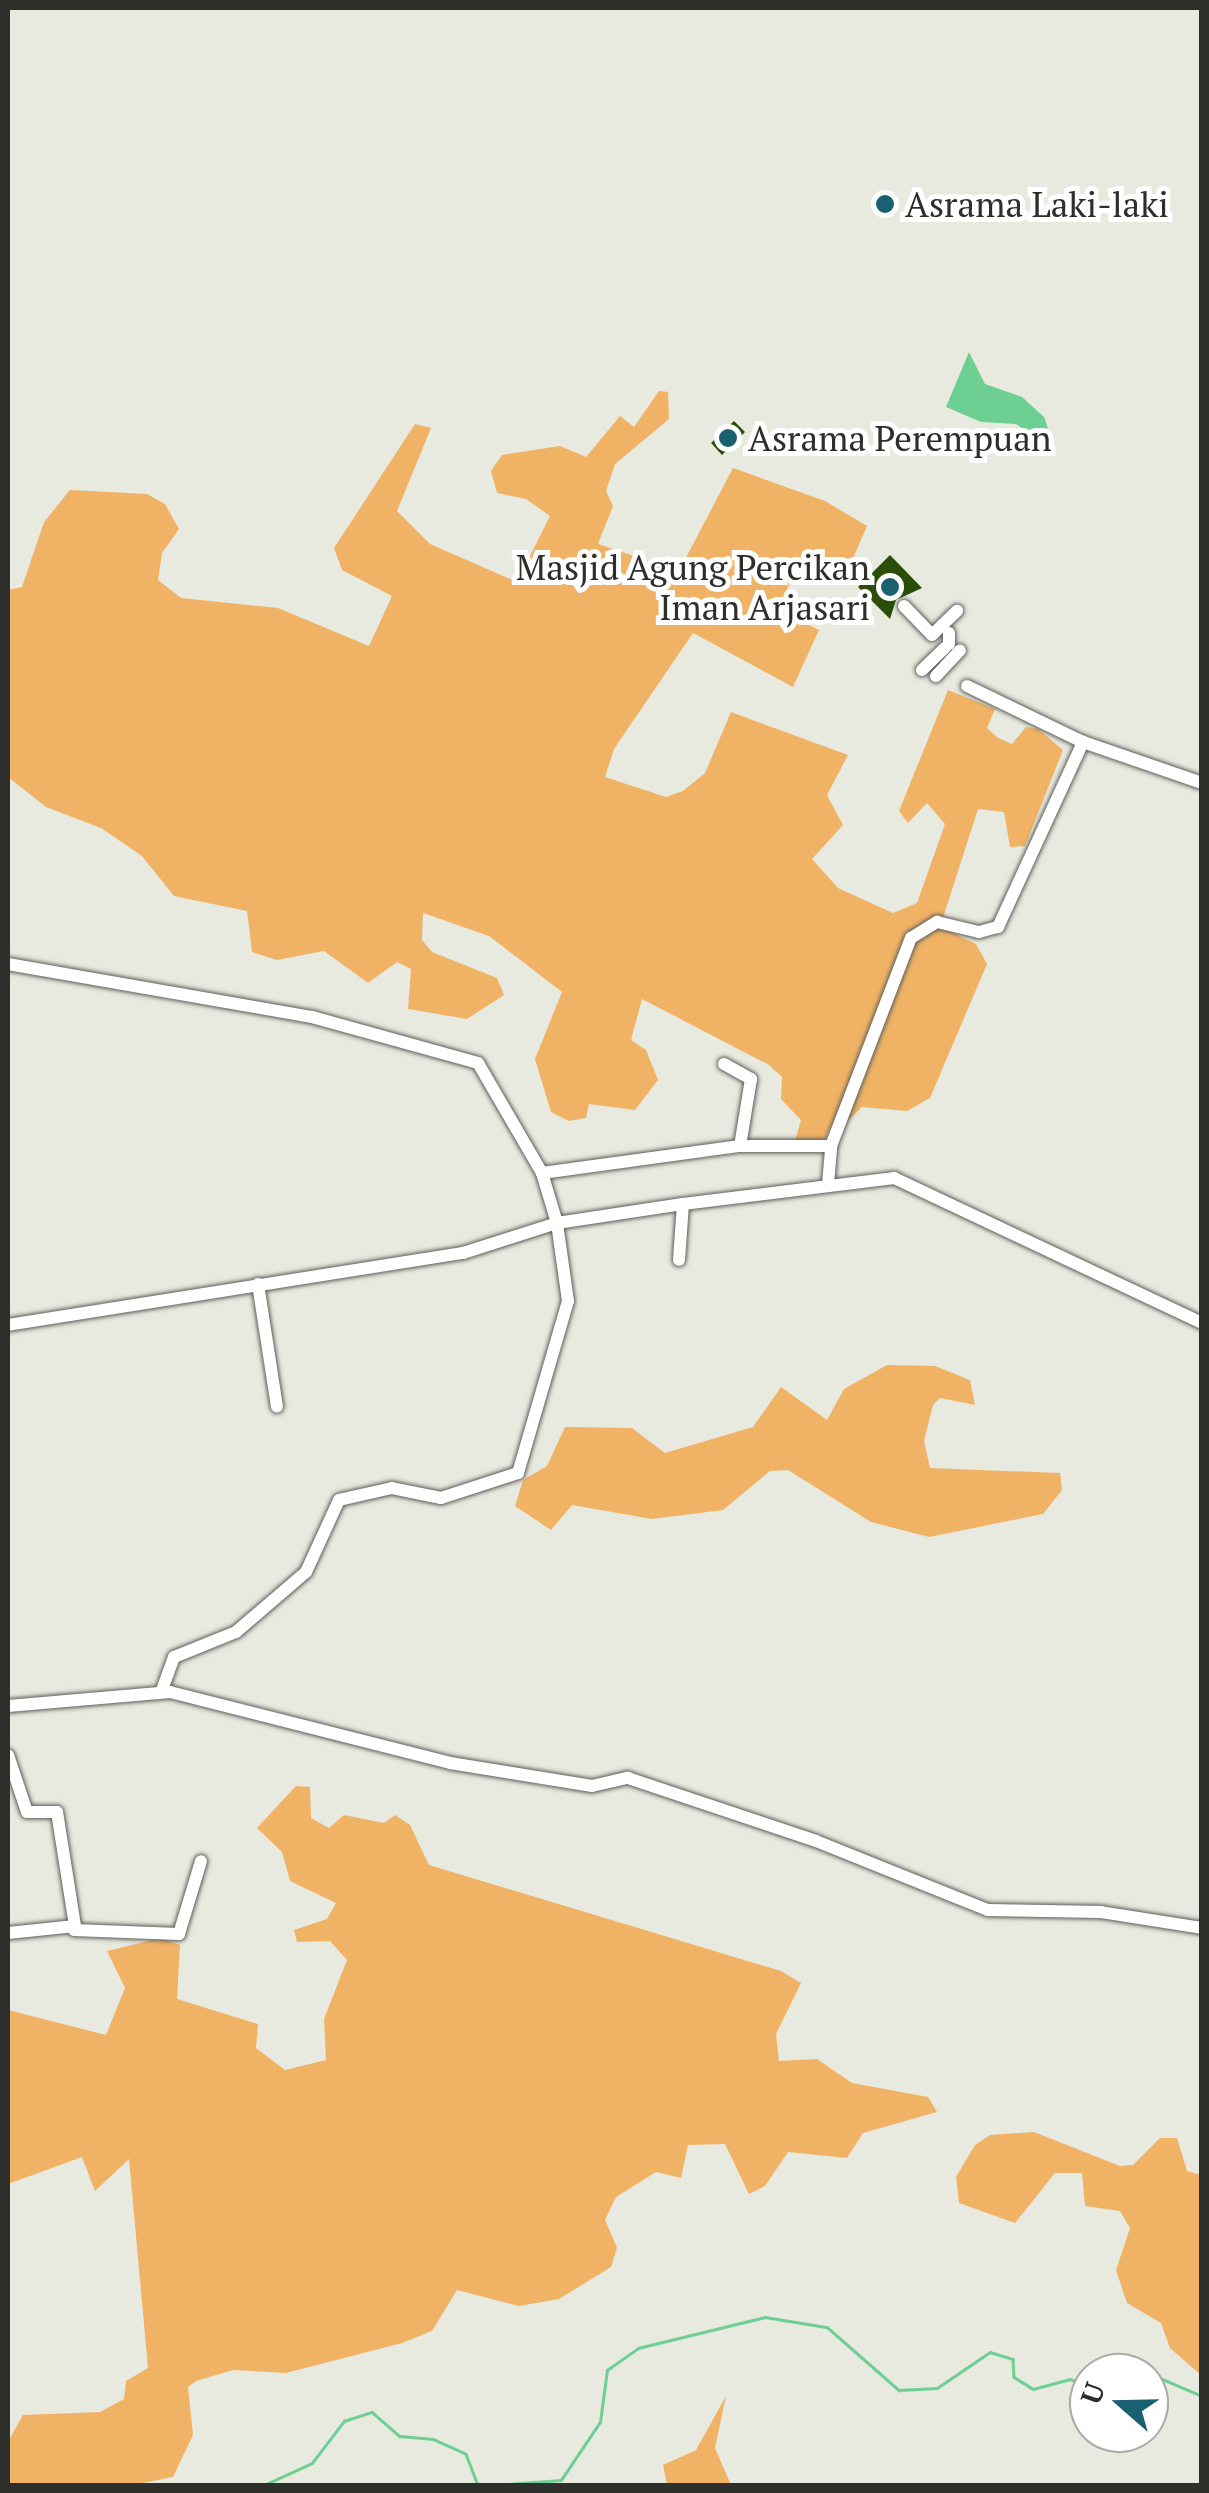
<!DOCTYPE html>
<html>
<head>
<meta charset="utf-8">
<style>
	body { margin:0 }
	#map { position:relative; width:1209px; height:2493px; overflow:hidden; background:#e8e9df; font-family:"PT Serif",serif }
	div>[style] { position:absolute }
	.green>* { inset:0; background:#f0b366 }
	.water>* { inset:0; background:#6ecf93 }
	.stream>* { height:2.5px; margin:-1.25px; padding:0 1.25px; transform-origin:1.25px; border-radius:1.25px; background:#6ecf93 }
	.building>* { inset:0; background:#2a4d09 }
	.roads { filter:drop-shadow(0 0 2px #5e5f57) drop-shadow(0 0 2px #5e5f57) }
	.minor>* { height:12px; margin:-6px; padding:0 6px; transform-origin:6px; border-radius:6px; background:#fff }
	.dots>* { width:28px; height:28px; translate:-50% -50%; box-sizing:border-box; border:5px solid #fff; border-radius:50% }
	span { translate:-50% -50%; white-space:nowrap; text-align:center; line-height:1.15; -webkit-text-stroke:10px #fff; paint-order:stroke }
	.poi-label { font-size:35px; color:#2e2e2b }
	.left { translate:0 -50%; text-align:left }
	.right { translate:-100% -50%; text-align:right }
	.frame { position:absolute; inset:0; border:10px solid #2e2e2b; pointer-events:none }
	.north { position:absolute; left:1069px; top:2353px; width:100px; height:100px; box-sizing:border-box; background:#fff; border:2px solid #ababaa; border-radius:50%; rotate:290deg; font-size:28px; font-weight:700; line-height:40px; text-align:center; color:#2e2e2b }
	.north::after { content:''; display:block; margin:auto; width:35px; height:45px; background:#196071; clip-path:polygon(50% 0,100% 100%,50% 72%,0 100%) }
</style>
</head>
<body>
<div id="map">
	<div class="green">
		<div style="clip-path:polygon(659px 391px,668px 392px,669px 419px,615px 464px,606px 491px,613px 506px,598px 544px,679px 571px,733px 468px,825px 501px,867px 526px,842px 584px,796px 566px,779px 610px,819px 630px,793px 687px,693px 633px,614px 749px,605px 777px,666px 797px,683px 791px,705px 773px,731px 712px,848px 755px,827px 795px,843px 825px,812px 859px,838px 888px,893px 913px,917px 903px,945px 824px,927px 803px,908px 823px,899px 811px,948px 690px,995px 709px,987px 728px,998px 738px,1012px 744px,1026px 727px,1038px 729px,1063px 750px,1025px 846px,1010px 847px,1004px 812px,978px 809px,940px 927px,976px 944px,987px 964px,930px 1098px,907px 1111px,862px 1107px,847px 1122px,835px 1120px,823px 1142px,795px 1141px,801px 1120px,781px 1099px,782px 1077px,769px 1065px,642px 999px,631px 1040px,646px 1050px,658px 1080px,635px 1110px,589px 1104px,586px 1118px,569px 1121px,551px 1112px,535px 1059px,562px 992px,489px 936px,423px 913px,422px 940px,432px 952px,497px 978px,504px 995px,467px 1019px,408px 1009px,411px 969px,397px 962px,368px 983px,324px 951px,277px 960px,252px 952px,247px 911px,174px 896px,142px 856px,101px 828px,46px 807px,8px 777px,8px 590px,22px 587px,44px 522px,70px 490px,147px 494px,165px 504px,179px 529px,162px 553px,158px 580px,181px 598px,278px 608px,369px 646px,392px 596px,342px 570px,334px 548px,415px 424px,431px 428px,397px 511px,430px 544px,517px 582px,550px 516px,526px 499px,497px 493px,491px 471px,502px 455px,560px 446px,586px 457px,620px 416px,634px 427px)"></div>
		<div style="clip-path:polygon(887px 1365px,935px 1366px,970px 1380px,975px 1405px,940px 1398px,933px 1405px,924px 1441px,930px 1468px,1060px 1473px,1062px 1490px,1043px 1514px,929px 1537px,871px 1522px,788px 1470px,770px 1471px,723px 1510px,652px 1519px,572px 1505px,551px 1530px,515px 1506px,523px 1480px,547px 1466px,565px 1427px,632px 1428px,665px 1453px,753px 1427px,781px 1387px,827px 1420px,844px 1389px)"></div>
		<div style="clip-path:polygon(296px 1786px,310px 1787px,311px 1818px,329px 1828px,344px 1815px,384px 1823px,395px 1815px,410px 1825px,429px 1865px,781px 1971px,801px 1983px,776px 2034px,779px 2061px,817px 2059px,852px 2083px,928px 2097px,937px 2112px,863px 2133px,847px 2158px,788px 2152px,765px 2186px,749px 2194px,725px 2144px,688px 2145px,681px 2178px,656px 2172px,616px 2197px,605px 2220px,617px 2248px,611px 2267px,559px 2299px,519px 2306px,457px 2290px,432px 2331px,402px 2343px,286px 2373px,233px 2370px,196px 2381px,188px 2387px,193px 2435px,173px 2477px,133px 2485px,8px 2485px,10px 2438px,23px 2415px,100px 2412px,124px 2399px,126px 2381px,148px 2368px,129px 2159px,95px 2191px,82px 2157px,8px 2184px,8px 2010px,106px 2035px,125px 1988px,107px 1951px,161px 1938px,180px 1945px,177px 1999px,258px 2024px,256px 2048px,285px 2070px,326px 2060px,324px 2019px,347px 1960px,330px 1941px,297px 1942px,294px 1930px,327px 1919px,336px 1903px,290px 1881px,282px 1852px,257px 1828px)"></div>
		<div style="clip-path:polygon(1034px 2132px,1120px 2166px,1133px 2165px,1160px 2138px,1177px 2138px,1187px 2171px,1201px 2175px,1201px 2375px,1170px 2348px,1161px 2323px,1127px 2303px,1116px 2270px,1130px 2228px,1120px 2211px,1085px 2206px,1082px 2173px,1055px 2173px,1015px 2223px,959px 2203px,956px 2177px,975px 2145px,990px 2135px)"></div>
		<div style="clip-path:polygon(726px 2396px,715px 2448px,731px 2485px,667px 2485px,663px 2465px,696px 2450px)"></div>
	</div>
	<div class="water">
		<div style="clip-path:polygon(969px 352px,985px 384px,1022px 397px,1044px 417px,1051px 437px,1038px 439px,1016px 424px,981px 422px,946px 407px)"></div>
	</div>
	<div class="stream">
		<div style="left:1127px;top:2373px;width:9px;rotate:-41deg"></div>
		<div style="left:1134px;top:2367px;width:74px;rotate:23.1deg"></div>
		<div style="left:262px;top:2486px;width:55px;rotate:-24.7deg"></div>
		<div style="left:312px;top:2463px;width:53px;rotate:-52.7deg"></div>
		<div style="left:344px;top:2421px;width:29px;rotate:-18deg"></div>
		<div style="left:372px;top:2412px;width:37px;rotate:41deg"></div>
		<div style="left:400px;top:2436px;width:33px;rotate:5deg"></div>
		<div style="left:433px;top:2439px;width:36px;rotate:24deg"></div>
		<div style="left:466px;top:2454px;width:34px;rotate:69deg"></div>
		<div style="left:483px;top:2486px;width:78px;rotate:-4.4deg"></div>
		<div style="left:561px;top:2480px;width:70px;rotate:-56.1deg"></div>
		<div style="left:600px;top:2422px;width:52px;rotate:-82.3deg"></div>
		<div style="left:607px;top:2370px;width:38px;rotate:-35deg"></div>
		<div style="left:638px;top:2348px;width:131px;rotate:-13.7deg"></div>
		<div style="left:765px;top:2317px;width:63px;rotate:9.2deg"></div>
		<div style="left:827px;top:2327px;width:96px;rotate:41.2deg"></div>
		<div style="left:899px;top:2390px;width:38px;rotate:-3deg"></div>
		<div style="left:937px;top:2388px;width:64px;rotate:-34.2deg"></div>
		<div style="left:990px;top:2352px;width:24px;rotate:17deg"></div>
		<div style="left:1013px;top:2359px;width:18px;rotate:87deg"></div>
		<div style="left:1014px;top:2377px;width:22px;rotate:32deg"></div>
		<div style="left:1033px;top:2389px;width:38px;rotate:-15deg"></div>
		<div style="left:1070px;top:2379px;width:20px;rotate:20deg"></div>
	</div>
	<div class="building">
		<div style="clip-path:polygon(734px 421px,745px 432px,722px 455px,711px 443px)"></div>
		<div style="clip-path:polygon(890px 555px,922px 588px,896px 600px,890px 619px,858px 587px)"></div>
	</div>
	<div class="roads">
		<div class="minor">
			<div style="left:904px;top:606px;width:40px;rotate:46deg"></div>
			<div style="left:932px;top:635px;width:35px;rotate:-44deg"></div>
			<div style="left:949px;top:633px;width:11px;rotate:90deg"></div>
			<div style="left:922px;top:670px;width:32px;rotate:-44deg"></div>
			<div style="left:936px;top:676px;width:35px;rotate:-47deg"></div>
			<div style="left:967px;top:686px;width:129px;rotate:25.8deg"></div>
			<div style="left:1083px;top:742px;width:126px;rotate:19deg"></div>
			<div style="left:8px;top:964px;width:309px;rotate:9.9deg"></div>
			<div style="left:312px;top:1017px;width:172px;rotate:15.5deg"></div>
			<div style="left:478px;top:1063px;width:127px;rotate:59.8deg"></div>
			<div style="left:542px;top:1173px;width:52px;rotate:73.3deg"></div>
			<div style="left:557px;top:1223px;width:79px;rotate:82deg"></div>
			<div style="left:568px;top:1301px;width:179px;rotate:106.2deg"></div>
			<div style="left:518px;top:1473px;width:81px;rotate:162deg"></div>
			<div style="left:441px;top:1498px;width:50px;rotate:-168.5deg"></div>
			<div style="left:392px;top:1488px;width:54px;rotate:167.2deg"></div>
			<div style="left:339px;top:1500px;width:79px;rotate:114.6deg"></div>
			<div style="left:306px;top:1572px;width:92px;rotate:139.4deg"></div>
			<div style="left:236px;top:1632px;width:67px;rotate:158deg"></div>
			<div style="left:174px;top:1657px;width:37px;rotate:110deg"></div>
			<div style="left:724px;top:1064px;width:31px;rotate:29deg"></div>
			<div style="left:751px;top:1079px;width:68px;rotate:99.3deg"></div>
			<div style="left:542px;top:1173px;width:200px;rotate:-7.8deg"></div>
			<div style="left:740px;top:1146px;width:91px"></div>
			<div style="left:828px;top:1184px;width:38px;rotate:-85deg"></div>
			<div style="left:831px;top:1146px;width:223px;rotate:-69deg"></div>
			<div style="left:911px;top:938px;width:31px;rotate:-32deg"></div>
			<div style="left:937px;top:922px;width:43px;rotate:13.4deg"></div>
			<div style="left:979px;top:932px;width:20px;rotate:-15deg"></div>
			<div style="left:998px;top:927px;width:204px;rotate:-65.3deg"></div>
			<div style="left:683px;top:1204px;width:213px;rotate:-7deg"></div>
			<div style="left:894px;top:1178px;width:340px;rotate:25.2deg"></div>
			<div style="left:258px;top:1284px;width:124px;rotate:81.2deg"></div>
			<div style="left:8px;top:1325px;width:461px;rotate:-9deg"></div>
			<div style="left:463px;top:1253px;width:99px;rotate:-17.7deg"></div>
			<div style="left:557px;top:1223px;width:127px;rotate:-8.6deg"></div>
			<div style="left:683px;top:1204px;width:56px;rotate:94.1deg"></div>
			<div style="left:8px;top:1706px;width:163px;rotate:-4.9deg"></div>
			<div style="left:170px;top:1692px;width:289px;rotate:14.2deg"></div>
			<div style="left:450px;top:1763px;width:144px;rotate:9.2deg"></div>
			<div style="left:592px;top:1786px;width:37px;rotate:-13deg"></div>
			<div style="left:628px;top:1778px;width:198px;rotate:18.5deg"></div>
			<div style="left:816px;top:1841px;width:185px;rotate:21.9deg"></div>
			<div style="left:988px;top:1910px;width:113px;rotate:1deg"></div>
			<div style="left:1101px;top:1912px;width:102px;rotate:9deg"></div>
			<div style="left:8px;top:1755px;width:60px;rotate:71.6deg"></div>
			<div style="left:27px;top:1812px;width:30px"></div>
			<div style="left:57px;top:1812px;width:115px;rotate:81deg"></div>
			<div style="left:75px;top:1926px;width:67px;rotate:174deg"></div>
			<div style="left:74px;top:1930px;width:105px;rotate:2.2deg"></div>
			<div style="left:179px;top:1934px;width:76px;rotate:-73.2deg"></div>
		</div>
	</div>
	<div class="dots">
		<div style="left:885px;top:204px;background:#196071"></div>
		<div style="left:728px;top:438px;background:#196071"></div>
		<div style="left:890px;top:587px;background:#196071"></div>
	</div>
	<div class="poi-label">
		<span class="left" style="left:905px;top:204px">Asrama Laki-laki</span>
		<span class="left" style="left:748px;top:438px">Asrama Perempuan</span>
		<span class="right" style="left:870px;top:587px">Masjid Agung Percikan<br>Iman Arjasari</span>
	</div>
	<div class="frame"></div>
	<div class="north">U</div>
</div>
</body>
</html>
